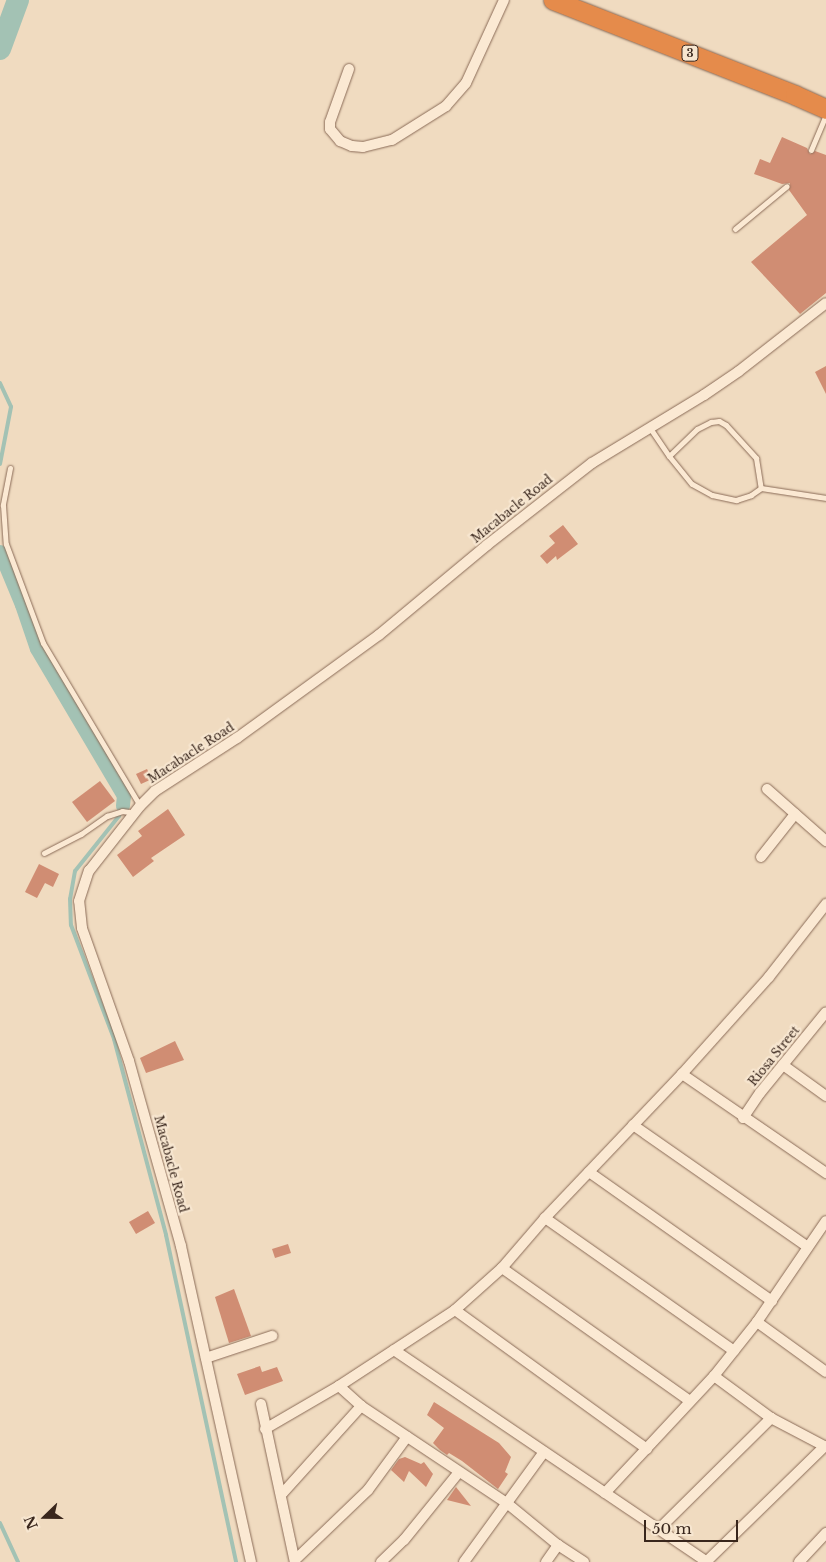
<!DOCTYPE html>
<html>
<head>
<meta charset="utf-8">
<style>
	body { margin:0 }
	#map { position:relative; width:826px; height:1562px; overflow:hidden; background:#f0dbc0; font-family:"Libre Baskerville",serif }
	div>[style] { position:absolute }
	.stream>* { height:4px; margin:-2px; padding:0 2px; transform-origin:2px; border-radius:2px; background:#a3c2b4 }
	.canal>* { height:14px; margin:-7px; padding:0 7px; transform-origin:7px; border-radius:7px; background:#a3c2b4 }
	.river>* { height:22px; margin:-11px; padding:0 11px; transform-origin:11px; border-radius:11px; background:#a3c2b4 }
	.building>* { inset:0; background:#d08d73 }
	.roads { filter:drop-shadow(0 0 1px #8a6b57) drop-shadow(0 0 1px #8a6b57) }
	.lane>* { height:5px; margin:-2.5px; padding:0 2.5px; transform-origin:2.5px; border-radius:2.5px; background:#fbe9d3 }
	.street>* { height:10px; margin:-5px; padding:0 5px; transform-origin:5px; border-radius:5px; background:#fbe9d3 }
	.highway>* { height:19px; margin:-9.5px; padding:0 9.5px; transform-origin:9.5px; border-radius:9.5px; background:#e58b4b }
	span { translate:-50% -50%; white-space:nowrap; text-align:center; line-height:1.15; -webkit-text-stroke:4.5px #f7e6d0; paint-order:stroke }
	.shield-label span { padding:1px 4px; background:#f7e6d0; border:1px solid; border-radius:4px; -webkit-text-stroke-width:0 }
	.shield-label { font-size:11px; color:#39261c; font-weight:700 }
	.street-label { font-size:12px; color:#39261c }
	.north { position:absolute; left:20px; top:1492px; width:50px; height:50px; -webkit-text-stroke:4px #f7e6d0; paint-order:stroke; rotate:248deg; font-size:14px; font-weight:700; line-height:20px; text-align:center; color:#39261c }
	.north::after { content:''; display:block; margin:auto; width:18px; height:22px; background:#39261c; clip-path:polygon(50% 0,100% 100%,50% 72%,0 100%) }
	.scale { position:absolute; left:644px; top:1520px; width:94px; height:22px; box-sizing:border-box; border:2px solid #39261c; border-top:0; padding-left:6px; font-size:15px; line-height:18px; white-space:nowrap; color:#39261c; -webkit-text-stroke:4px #f7e6d0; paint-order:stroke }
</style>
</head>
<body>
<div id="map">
	<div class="stream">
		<div style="left:0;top:383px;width:26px;rotate:65deg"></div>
		<div style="left:11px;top:407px;width:58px;rotate:100.9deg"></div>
		<div style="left:22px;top:605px;width:46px;rotate:71.2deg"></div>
		<div style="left:123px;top:806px;width:11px;rotate:112deg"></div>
		<div style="left:119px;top:816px;width:70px;rotate:128.7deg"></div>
		<div style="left:75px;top:871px;width:28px;rotate:100deg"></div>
		<div style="left:70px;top:899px;width:26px;rotate:88deg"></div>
		<div style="left:71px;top:925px;width:122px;rotate:69.3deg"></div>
		<div style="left:114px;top:1039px;width:203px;rotate:75.1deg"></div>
		<div style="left:166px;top:1235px;width:334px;rotate:77.9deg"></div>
		<div style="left:0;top:1523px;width:43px;rotate:65.2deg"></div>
	</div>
	<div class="canal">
		<div style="left:0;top:552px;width:57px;rotate:67.5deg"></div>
		<div style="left:22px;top:605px;width:46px;rotate:71.2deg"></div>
		<div style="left:37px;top:649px;width:171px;rotate:59.4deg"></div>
		<div style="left:124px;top:796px;width:10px;rotate:96deg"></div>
	</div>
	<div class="river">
		<div style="left:0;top:49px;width:52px;rotate:-69.8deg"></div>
	</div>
	<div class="building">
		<div style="clip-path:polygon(782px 137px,807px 148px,810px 154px,815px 151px,826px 155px,826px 293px,800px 314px,751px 262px,807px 215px,789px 190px,790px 183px,782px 184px,754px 174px,760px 159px,770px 163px)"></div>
		<div style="clip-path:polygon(826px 366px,826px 394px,815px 372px)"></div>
		<div style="clip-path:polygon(563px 525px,578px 544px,557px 560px,556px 556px,547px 564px,540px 556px,555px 543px,549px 536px)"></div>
		<div style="clip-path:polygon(147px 769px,152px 779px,141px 784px,136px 774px)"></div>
		<div style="clip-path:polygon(100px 781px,115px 801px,87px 822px,72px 802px)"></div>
		<div style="clip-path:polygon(168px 809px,185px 835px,151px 858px,154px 861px,133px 877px,117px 855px,142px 836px,138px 831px)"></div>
		<div style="clip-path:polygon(39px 864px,59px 874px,53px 887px,45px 883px,37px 898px,25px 892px)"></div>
		<div style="clip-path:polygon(175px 1041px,184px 1060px,146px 1073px,140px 1058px)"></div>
		<div style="clip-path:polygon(148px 1211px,155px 1223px,136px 1234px,129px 1222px)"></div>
		<div style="clip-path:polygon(288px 1244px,291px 1253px,275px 1258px,272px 1249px)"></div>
		<div style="clip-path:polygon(234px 1289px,251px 1336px,229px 1343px,215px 1297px)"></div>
		<div style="clip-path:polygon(260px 1366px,262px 1372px,277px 1367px,283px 1381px,245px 1395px,237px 1374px)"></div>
		<div style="clip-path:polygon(434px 1402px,499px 1443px,511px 1457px,505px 1472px,508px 1474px,498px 1489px,462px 1461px,449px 1453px,447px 1455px,440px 1450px,433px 1443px,444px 1428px,427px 1415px)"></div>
		<div style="clip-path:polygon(405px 1457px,421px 1464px,424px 1462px,433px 1474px,426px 1487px,409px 1471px,404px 1482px,391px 1470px,399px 1459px)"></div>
		<div style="clip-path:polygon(456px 1487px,471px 1506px,447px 1500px)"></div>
	</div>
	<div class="roads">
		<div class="lane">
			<div style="left:811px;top:150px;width:39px;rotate:-67deg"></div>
			<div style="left:735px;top:229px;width:67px;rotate:-39.6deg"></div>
			<div style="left:650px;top:428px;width:34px;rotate:56deg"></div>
			<div style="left:669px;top:456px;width:36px;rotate:51deg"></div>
			<div style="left:692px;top:484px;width:23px;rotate:29deg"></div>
			<div style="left:712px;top:495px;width:25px;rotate:12deg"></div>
			<div style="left:736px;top:500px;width:16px;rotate:-18deg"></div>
			<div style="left:751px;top:495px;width:12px;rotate:-35deg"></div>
			<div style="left:761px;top:488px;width:66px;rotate:8.7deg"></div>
			<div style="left:669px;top:456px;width:39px;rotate:-44deg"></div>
			<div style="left:697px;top:429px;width:16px;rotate:-27deg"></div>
			<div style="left:711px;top:422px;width:8px;rotate:-7deg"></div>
			<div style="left:719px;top:421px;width:8px;rotate:30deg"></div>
			<div style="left:726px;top:425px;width:45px;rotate:47.7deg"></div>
			<div style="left:756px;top:458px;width:30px;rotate:81deg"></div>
			<div style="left:10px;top:468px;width:38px;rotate:101deg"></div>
			<div style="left:3px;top:505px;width:39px;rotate:86deg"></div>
			<div style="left:6px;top:544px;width:106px;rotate:69.5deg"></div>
			<div style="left:43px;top:643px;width:190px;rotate:59.2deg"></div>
			<div style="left:44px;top:853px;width:42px;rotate:-27.2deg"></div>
			<div style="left:81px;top:834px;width:32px;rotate:-35deg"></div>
			<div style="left:107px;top:816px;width:16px;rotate:-18deg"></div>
			<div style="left:122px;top:811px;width:7px;rotate:8deg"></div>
			<div style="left:129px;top:812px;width:5px;rotate:53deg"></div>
		</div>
		<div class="street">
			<div style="left:349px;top:69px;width:56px;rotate:109.7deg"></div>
			<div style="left:330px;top:122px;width:7px;rotate:90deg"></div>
			<div style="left:330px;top:129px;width:16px;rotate:50deg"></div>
			<div style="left:340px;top:141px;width:13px;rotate:23deg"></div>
			<div style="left:352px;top:146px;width:11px;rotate:5deg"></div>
			<div style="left:363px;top:147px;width:30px;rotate:-14deg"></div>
			<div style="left:392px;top:140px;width:64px;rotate:-32.2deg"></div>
			<div style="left:446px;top:106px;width:30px;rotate:-49deg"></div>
			<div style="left:466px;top:83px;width:91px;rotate:-65.4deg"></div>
			<div style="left:767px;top:789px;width:79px;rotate:41.4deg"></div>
			<div style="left:761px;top:857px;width:55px;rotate:-51.7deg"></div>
			<div style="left:783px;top:1065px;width:53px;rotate:35.8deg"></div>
			<div style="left:682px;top:1074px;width:175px;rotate:34.5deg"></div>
			<div style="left:743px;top:1118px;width:30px;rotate:-56deg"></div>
			<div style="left:760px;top:1093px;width:104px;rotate:-50.8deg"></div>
			<div style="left:633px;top:1125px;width:213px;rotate:34.9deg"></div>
			<div style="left:589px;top:1172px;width:224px;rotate:35.2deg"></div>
			<div style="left:545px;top:1218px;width:231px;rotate:35.1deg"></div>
			<div style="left:502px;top:1268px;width:230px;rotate:35.3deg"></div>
			<div style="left:455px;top:1310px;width:237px;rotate:35.9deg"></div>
			<div style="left:757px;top:1322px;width:85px;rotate:35.9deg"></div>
			<div style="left:394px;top:1350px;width:378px;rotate:34.1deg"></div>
			<div style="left:206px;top:1358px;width:70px;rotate:-18.4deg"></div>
			<div style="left:714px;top:1376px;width:71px;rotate:36.4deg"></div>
			<div style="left:771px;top:1418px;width:62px;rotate:27.8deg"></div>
			<div style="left:339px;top:1386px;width:30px;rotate:42deg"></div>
			<div style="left:361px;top:1406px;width:177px;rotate:33.7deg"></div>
			<div style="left:508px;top:1504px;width:65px;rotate:39.4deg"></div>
			<div style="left:558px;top:1545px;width:31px;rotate:33deg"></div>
			<div style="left:261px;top:1404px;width:162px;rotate:77.9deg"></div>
			<div style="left:265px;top:1429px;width:86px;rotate:-30.2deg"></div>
			<div style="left:339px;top:1386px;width:139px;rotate:-33.2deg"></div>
			<div style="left:455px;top:1310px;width:63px;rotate:-41.8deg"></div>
			<div style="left:502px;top:1268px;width:66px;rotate:-49.3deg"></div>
			<div style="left:545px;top:1218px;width:199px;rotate:-46.4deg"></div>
			<div style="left:682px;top:1074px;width:130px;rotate:-48.1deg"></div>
			<div style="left:769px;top:977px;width:93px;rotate:-52deg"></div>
			<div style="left:605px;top:1493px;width:160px;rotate:-47deg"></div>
			<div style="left:714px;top:1376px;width:69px;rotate:-51.5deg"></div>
			<div style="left:757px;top:1322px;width:122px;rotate:-55.7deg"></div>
			<div style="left:281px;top:1495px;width:120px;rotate:-48deg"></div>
			<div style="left:659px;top:1529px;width:158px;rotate:-44.7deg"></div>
			<div style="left:295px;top:1560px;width:101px;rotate:-43.8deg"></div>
			<div style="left:368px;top:1490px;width:66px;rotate:-53.7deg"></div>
			<div style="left:251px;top:1562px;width:324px;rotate:-102.5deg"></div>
			<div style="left:181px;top:1246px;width:192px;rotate:-105.7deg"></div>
			<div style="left:129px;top:1061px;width:141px;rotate:-109.5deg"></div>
			<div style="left:82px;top:928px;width:27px;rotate:-96deg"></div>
			<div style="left:79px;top:901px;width:32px;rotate:-72deg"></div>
			<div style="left:89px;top:871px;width:83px;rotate:-51.9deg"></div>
			<div style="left:140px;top:806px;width:21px;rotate:-45deg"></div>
			<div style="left:155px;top:791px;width:98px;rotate:-32.9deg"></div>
			<div style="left:237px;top:738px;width:175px;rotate:-36deg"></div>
			<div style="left:379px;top:635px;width:141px;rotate:-39.8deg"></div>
			<div style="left:487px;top:545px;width:133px;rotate:-38deg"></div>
			<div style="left:592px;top:463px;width:131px;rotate:-31.3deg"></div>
			<div style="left:704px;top:395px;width:42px;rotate:-34.4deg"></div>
			<div style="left:739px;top:371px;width:110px;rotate:-38deg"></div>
			<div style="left:381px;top:1562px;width:32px;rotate:-44deg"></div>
			<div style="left:404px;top:1540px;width:87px;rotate:-51deg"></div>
			<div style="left:464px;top:1562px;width:136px;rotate:-54deg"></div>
			<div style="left:546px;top:1562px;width:21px;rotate:-55deg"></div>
			<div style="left:706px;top:1562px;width:166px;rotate:-44.3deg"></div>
			<div style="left:799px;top:1562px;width:40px;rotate:-47deg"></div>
		</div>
		<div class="highway">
			<div style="left:553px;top:0;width:260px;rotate:21.4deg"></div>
			<div style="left:795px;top:95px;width:34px;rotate:24deg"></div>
		</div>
	</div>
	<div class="shield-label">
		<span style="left:690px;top:53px">3</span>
	</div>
	<div class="street-label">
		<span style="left:512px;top:509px;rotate:-39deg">Macabacle Road</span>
		<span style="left:191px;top:753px;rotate:-33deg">Macabacle Road</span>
		<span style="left:774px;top:1056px;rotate:-51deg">Riosa Street</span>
		<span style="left:171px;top:1164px;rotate:75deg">Macabacle Road</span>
	</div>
	<div class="north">N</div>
	<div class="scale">50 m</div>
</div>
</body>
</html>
